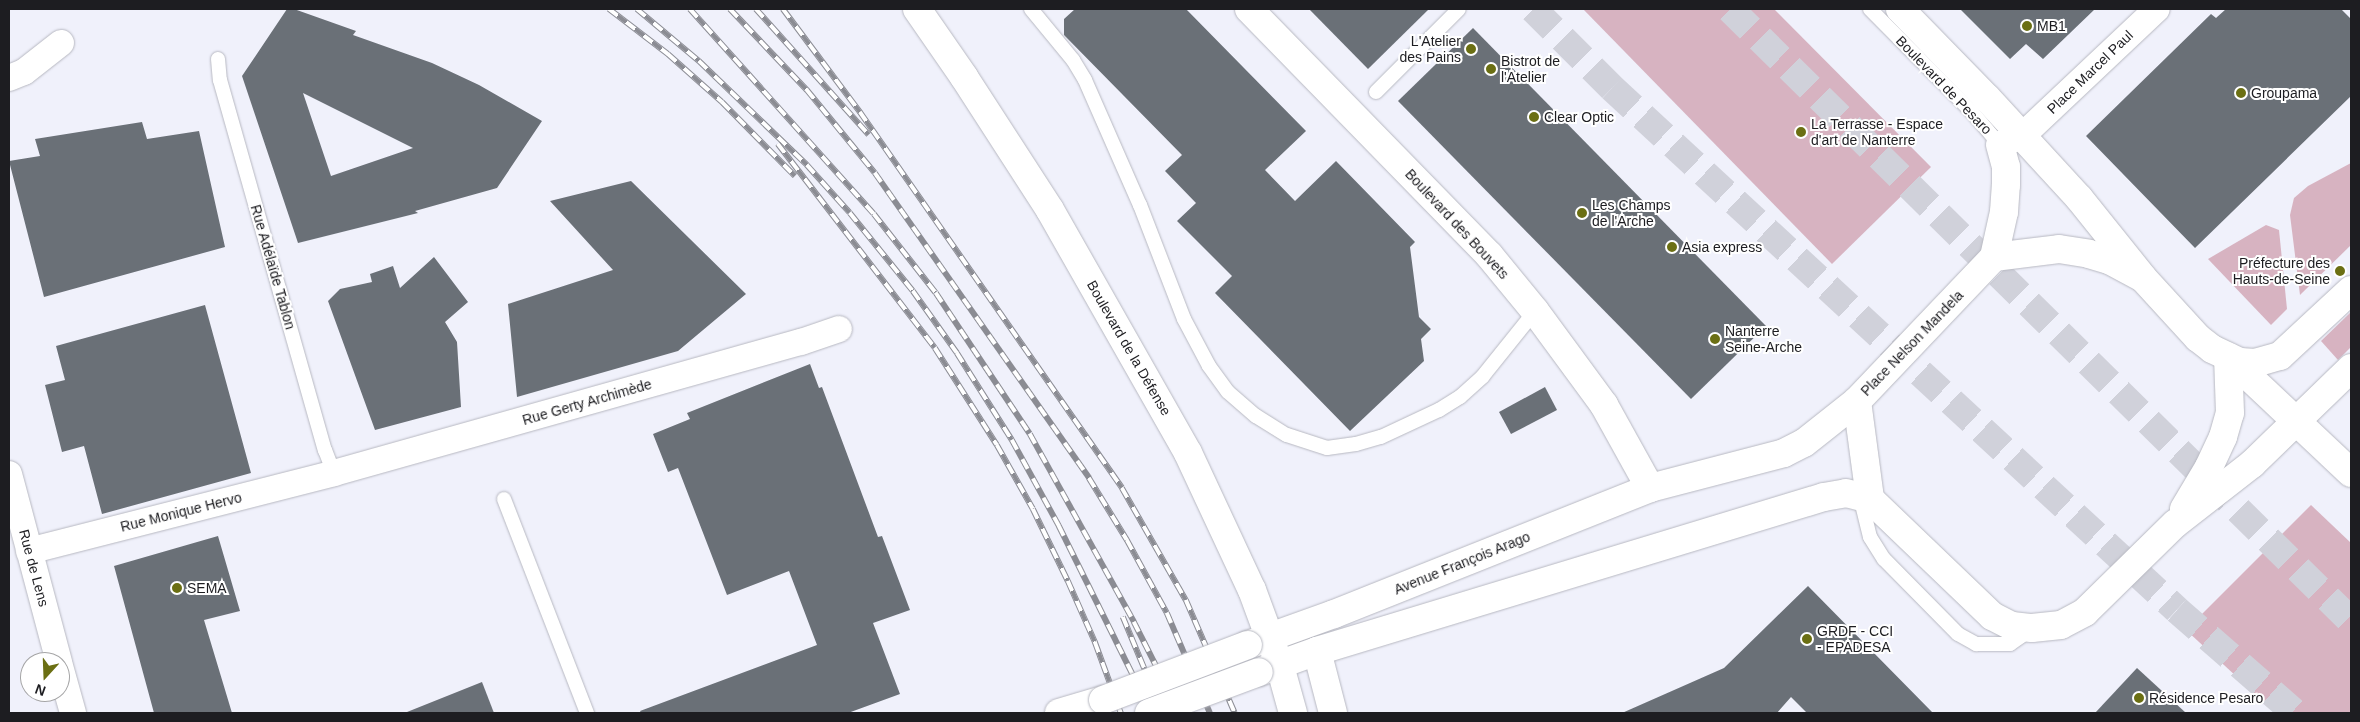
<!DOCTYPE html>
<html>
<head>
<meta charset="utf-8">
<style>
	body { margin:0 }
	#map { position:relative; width:2360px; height:722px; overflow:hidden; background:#f0f1fb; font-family:Helvetica,sans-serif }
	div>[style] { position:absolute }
	.green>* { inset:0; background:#d7b3c1 }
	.building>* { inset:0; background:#6a7077 }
	.motorway-tunnel>* { height:28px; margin-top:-14px; transform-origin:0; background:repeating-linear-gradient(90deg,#d0d1da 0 28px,transparent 0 42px) }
	.roads { filter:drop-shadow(0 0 1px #b7b8c1) drop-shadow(0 0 1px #b7b8c1) }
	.service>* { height:14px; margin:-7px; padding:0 7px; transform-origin:7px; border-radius:7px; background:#fff }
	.minor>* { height:26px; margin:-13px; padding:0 13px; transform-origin:13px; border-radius:13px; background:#fff }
	.tertiary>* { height:28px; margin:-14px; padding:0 14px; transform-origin:14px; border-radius:14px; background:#fff }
	.secondary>* { height:28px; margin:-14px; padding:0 14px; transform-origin:14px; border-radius:14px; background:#fff }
	.primary>* { height:28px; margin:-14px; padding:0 14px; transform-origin:14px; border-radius:14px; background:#fff }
	.trunk>* { height:28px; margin:-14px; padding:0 14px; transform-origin:14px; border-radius:14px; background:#fff }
	.rail>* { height:5.5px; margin-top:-2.75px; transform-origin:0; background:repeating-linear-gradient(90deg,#fff 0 11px,#8b8c93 0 22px); box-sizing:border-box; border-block:1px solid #8b8c93 }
	.bridges { filter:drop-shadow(0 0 1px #b7b8c1) drop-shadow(0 0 1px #b7b8c1) }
	.secondary-bridge>* { height:28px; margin:-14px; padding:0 14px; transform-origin:14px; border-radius:14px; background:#fff }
	.dots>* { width:14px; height:14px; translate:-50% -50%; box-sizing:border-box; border:2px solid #fff; border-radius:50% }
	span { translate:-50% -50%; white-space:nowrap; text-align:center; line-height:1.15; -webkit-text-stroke:4px #fff; paint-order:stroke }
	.poi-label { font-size:14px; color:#1d1d21 }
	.left { translate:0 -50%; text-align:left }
	.right { translate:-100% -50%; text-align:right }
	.street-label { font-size:14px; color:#1d1d21 }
	.frame { position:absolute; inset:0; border:10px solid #1d1d21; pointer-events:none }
	.north { position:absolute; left:20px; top:652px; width:50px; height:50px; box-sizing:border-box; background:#fff; border:1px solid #a5a5a6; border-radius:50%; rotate:200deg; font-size:14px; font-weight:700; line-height:20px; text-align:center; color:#1d1d21 }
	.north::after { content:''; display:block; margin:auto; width:18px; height:22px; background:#6b6f13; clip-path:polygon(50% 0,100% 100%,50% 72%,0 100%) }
</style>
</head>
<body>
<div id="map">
	<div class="green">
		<div style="clip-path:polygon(1583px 9px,1774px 9px,1931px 167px,1832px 264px)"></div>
		<div style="clip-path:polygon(2351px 163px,2351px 245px,2300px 295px,2290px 215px,2294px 198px,2308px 186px)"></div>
		<div style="clip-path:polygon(2266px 225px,2279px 230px,2287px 309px,2271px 325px,2208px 259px)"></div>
		<div style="clip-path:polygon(2351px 312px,2351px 347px,2338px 360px,2321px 341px)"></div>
		<div style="clip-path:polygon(2311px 505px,2351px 543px,2351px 713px,2276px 713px,2186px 630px)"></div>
	</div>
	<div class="building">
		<div style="clip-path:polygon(evenodd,287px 9px,294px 9px,356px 31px,353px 35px,432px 63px,479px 85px,542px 121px,497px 188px,415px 211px,418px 213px,298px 243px,242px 76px,287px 9px,303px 93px,413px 148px,331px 176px,303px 93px)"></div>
		<div style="clip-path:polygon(1075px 9px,1186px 9px,1306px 131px,1265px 170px,1295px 201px,1336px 161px,1415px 242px,1410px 247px,1419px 317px,1431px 329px,1421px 339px,1424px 361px,1350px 431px,1215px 293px,1232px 276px,1177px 221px,1196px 203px,1165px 171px,1182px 155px,1064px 35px,1064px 19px)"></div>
		<div style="clip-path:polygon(1309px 9px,1429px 9px,1368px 69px)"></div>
		<div style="clip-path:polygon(1960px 9px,2095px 9px,2043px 59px,2026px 44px,2010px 59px)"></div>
		<div style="clip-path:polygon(2226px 9px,2341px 9px,2351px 19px,2351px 96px,2195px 248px,2086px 136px,2211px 14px,2216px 18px)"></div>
		<div style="clip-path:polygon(1473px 28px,1766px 326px,1691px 399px,1398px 101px)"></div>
		<div style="clip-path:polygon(142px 122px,147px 139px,199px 131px,225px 247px,44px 297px,9px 161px,40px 156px,35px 139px)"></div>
		<div style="clip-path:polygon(631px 181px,746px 294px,678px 351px,517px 397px,508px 304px,613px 270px,550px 201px)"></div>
		<div style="clip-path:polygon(434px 257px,468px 302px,445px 322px,457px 342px,461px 407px,375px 430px,328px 301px,340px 289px,372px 282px,370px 274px,393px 266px,400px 288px)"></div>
		<div style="clip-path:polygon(205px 305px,251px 473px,102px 514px,84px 446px,62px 452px,45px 385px,65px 380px,56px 346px)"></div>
		<div style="clip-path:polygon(810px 364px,819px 388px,822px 387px,878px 537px,882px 536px,910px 610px,873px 623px,900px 694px,848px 713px,641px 713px,640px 711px,817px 645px,789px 571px,727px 595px,678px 468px,668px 472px,653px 434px,690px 419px,687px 413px)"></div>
		<div style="clip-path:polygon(1545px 387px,1557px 410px,1511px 434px,1499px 412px)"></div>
		<div style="clip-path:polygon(218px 536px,240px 611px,204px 620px,232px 713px,154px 713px,114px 566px)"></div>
		<div style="clip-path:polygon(1808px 586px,1933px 713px,1807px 713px,1791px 697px,1777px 713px,1622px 713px,1724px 668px)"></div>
		<div style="clip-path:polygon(2137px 668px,2186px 713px,2095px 713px)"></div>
		<div style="clip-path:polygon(482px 682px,494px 713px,407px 713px,407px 712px)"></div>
	</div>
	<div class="motorway-tunnel">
		<div style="left:1533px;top:9px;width:112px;rotate:45deg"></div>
		<div style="left:1612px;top:88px;width:769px;rotate:42.73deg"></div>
		<div style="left:2177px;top:610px;width:157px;rotate:41.1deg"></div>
		<div style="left:1730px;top:9px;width:872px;rotate:44.58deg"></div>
	</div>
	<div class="roads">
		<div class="service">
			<div style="left:1031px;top:9px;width:66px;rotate:50.5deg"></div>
			<div style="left:1073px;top:60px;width:23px;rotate:59deg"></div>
			<div style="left:1085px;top:80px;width:137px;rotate:66.3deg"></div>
			<div style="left:1140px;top:205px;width:122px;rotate:68.9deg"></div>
			<div style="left:1184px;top:319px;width:53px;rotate:62deg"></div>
			<div style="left:1209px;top:366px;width:32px;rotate:54deg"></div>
			<div style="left:1228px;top:392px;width:37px;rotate:41deg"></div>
			<div style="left:1256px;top:416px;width:36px;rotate:32deg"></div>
			<div style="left:1287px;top:435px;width:42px;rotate:18deg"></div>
			<div style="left:1327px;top:448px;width:29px;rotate:-8deg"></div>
			<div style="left:1356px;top:444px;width:26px;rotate:-16deg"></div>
			<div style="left:1381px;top:437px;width:64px;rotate:-25deg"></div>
			<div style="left:1439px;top:410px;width:25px;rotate:-32deg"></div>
			<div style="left:1460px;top:397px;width:31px;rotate:-42deg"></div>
			<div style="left:1483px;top:376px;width:83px;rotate:-51.3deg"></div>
			<div style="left:1870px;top:9px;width:145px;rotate:45.3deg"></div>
			<div style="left:1972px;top:112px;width:43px;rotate:49.7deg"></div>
			<div style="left:218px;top:59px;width:21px;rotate:85deg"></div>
			<div style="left:220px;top:80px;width:385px;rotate:74.2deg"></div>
			<div style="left:325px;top:450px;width:25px;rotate:69deg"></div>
			<div style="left:1376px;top:92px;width:117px;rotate:-45deg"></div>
			<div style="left:1860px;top:496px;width:42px;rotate:76.3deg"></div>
			<div style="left:1870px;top:537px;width:26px;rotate:58deg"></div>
			<div style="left:1884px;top:559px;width:105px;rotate:45.4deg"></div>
			<div style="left:1958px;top:634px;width:21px;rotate:29deg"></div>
			<div style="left:1976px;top:644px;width:34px"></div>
			<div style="left:2010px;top:644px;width:24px;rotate:-35deg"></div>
			<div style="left:504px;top:499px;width:230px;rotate:68.8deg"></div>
		</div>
		<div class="minor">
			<div style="left:9px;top:78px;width:16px;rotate:-22deg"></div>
			<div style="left:24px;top:72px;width:47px;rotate:-38.1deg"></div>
			<div style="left:2002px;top:144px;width:22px;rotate:-22deg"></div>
			<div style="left:2022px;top:136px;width:185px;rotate:-43.3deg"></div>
			<div style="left:9px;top:474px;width:195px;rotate:75.1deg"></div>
			<div style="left:29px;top:551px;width:315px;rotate:-14.3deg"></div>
			<div style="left:334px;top:473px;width:485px;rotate:-15.7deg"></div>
			<div style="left:801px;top:342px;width:40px;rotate:-18.9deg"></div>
			<div style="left:60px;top:666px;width:49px;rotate:74.5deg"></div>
		</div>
		<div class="tertiary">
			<div style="left:1900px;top:9px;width:124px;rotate:45.7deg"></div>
			<div style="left:1987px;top:98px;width:136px;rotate:47.4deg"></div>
			<div style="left:2079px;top:198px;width:102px;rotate:51.3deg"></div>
			<div style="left:2228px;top:357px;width:169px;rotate:43.3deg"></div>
		</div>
		<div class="secondary">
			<div style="left:1249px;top:9px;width:344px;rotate:45.7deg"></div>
			<div style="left:1489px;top:255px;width:72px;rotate:50.6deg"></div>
			<div style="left:1535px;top:311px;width:117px;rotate:53.7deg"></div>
			<div style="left:1604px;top:405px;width:95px;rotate:61deg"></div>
			<div style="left:1994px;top:257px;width:46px;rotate:-77.5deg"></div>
			<div style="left:2004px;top:212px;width:27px;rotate:-86deg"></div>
			<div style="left:2006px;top:185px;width:18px;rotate:-90deg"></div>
			<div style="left:2006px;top:167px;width:23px;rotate:-105deg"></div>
			<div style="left:1857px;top:401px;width:99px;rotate:82.4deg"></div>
			<div style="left:1870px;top:499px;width:169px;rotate:43.8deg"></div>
			<div style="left:1992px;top:616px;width:22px;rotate:27deg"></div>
			<div style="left:2012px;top:626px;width:20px;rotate:6deg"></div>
			<div style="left:2032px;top:628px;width:29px;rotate:-6deg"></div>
			<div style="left:2061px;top:625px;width:27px;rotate:-28deg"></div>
			<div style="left:2085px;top:612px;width:126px;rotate:-44.4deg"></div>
			<div style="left:2175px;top:524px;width:98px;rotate:-37.9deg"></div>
			<div style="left:2252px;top:464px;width:138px;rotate:-44.1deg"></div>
			<div style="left:2184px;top:509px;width:49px;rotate:-59.2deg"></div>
			<div style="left:2209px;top:467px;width:33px;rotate:-65deg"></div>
			<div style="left:2223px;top:437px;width:25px;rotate:-74deg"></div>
			<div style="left:2230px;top:413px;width:56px;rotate:-92deg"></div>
			<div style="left:1248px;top:645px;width:91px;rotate:-19.8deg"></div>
			<div style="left:1334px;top:614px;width:340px;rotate:-21.7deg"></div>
			<div style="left:1650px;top:488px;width:138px;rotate:-14.6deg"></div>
			<div style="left:1784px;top:453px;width:22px;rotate:-27deg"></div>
			<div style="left:1804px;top:443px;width:68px;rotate:-38.4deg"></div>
			<div style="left:1857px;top:401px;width:199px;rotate:-46.4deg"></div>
			<div style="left:1994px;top:257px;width:65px;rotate:-7deg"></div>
			<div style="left:2059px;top:249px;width:30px;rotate:9deg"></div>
			<div style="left:2089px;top:254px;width:21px;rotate:17deg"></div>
			<div style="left:2109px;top:260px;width:38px;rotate:28deg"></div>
			<div style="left:2143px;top:278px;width:81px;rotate:47.5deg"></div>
			<div style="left:2198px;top:338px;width:18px;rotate:38deg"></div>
			<div style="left:2212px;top:349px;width:31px;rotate:25deg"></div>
			<div style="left:2240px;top:362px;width:15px;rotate:4deg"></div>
			<div style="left:2255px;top:363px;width:26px;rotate:-16deg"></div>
			<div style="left:2280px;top:356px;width:97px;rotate:-42.9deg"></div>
			<div style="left:1259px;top:672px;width:62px;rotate:-19.9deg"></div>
			<div style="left:1317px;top:651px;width:530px;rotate:-16.9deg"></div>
			<div style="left:1824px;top:497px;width:22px;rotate:-10deg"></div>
			<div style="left:1846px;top:493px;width:25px;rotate:14deg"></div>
			<div style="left:1059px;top:713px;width:46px;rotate:-16.5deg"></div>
		</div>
		<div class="primary">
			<div style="left:917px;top:9px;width:83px;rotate:55.3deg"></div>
			<div style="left:964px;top:77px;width:158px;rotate:57.1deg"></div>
			<div style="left:1050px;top:210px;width:279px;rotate:60.4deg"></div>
			<div style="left:1188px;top:453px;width:151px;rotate:65deg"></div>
			<div style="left:1252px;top:590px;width:81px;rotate:69.8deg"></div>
		</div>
		<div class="trunk">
			<div style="left:1317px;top:651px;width:64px;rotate:75.5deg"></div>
			<div style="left:1280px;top:666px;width:49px;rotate:74.5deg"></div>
		</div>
	</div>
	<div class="rail">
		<div style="left:609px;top:9px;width:74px;rotate:37.3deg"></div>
		<div style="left:668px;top:54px;width:72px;rotate:41.6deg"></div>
		<div style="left:722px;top:102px;width:104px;rotate:45.4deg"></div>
		<div style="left:637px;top:9px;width:81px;rotate:40deg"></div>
		<div style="left:699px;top:61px;width:150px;rotate:43.9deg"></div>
		<div style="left:807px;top:165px;width:64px;rotate:48.1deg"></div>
		<div style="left:850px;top:213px;width:100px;rotate:51.1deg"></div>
		<div style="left:913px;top:291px;width:76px;rotate:54.6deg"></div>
		<div style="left:957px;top:353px;width:103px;rotate:57.7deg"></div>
		<div style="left:1012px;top:440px;width:98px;rotate:61.3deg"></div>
		<div style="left:1059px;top:526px;width:209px;rotate:63.6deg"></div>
		<div style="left:690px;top:9px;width:275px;rotate:48.1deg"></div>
		<div style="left:874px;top:214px;width:100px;rotate:51.9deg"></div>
		<div style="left:936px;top:293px;width:169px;rotate:56.3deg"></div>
		<div style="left:1030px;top:434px;width:215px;rotate:61deg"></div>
		<div style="left:1134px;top:622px;width:102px;rotate:63.2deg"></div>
		<div style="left:730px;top:9px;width:112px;rotate:46.5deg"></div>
		<div style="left:807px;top:90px;width:107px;rotate:50.7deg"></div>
		<div style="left:875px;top:173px;width:373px;rotate:54.9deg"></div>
		<div style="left:1089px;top:478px;width:73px;rotate:58.5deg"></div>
		<div style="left:1127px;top:540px;width:83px;rotate:61.3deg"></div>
		<div style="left:1167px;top:613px;width:109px;rotate:66.7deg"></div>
		<div style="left:756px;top:9px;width:169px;rotate:48.1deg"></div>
		<div style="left:783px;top:9px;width:129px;rotate:53.2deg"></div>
		<div style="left:860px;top:112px;width:458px;rotate:55.1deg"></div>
		<div style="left:1122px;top:488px;width:129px;rotate:60.3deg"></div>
		<div style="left:1186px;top:600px;width:123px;rotate:66.6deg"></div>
		<div style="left:778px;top:144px;width:257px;rotate:52.4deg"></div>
		<div style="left:935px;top:348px;width:115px;rotate:57.4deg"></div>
		<div style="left:997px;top:445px;width:73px;rotate:60.6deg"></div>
		<div style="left:1033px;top:509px;width:80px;rotate:64.1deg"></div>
		<div style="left:1068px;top:581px;width:67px;rotate:66.1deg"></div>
		<div style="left:1095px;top:642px;width:76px;rotate:69.9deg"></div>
		<div style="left:1123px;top:617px;width:104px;rotate:67.4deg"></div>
	</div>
	<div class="bridges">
		<div class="secondary-bridge">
			<div style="left:1103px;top:700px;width:155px;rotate:-20.8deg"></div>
			<div style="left:1149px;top:713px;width:117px;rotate:-20.4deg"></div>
		</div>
	</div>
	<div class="dots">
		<div style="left:2027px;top:26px;background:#6b6f13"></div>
		<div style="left:1471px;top:49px;background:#6b6f13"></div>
		<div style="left:1491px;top:69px;background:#6b6f13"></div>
		<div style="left:2241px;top:93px;background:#6b6f13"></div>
		<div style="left:1534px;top:117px;background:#6b6f13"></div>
		<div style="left:1801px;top:132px;background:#6b6f13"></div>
		<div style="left:1582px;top:213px;background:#6b6f13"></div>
		<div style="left:1672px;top:247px;background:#6b6f13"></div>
		<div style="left:2340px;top:271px;background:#6b6f13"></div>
		<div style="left:1715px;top:339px;background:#6b6f13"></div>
		<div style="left:177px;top:588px;background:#6b6f13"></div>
		<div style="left:1807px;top:639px;background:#6b6f13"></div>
		<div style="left:2139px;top:698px;background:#6b6f13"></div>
	</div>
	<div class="poi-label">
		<span class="left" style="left:2037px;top:26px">MB1</span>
		<span class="right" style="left:1461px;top:49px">L'Atelier<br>des Pains</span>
		<span class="left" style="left:1501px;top:69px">Bistrot de<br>l'Atelier</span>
		<span class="left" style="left:2251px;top:93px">Groupama</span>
		<span class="left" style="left:1544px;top:117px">Clear Optic</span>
		<span class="left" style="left:1811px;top:132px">La Terrasse - Espace<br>d'art de Nanterre</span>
		<span class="left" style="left:1592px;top:213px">Les Champs<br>de l'Arche</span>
		<span class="left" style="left:1682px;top:247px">Asia express</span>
		<span class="right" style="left:2330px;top:271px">Préfecture des<br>Hauts-de-Seine</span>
		<span class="left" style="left:1725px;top:339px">Nanterre<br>Seine-Arche</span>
		<span class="left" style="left:187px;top:588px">SEMA</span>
		<span class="left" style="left:1817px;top:639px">GRDF - CCI<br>- EPADESA</span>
		<span class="left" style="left:2149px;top:698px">Résidence Pesaro</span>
	</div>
	<div class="street-label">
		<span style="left:2090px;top:72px;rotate:-44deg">Place Marcel Paul</span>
		<span style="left:1944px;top:85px;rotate:46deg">Boulevard de Pesaro</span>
		<span style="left:1457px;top:224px;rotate:47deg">Boulevard des Bouvets</span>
		<span style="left:273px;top:267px;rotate:74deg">Rue Adélaïde Tablon</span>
		<span style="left:1912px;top:343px;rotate:-46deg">Place Nelson Mandela</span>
		<span style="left:1129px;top:348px;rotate:60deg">Boulevard de la Défense</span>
		<span style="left:587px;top:402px;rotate:-16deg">Rue Gerty Archimède</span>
		<span style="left:181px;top:512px;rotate:-14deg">Rue Monique Hervo</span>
		<span style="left:1462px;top:563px;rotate:-22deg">Avenue François Arago</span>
		<span style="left:34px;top:568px;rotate:75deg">Rue de Lens</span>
	</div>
	<div class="frame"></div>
	<div class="north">N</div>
</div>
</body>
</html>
